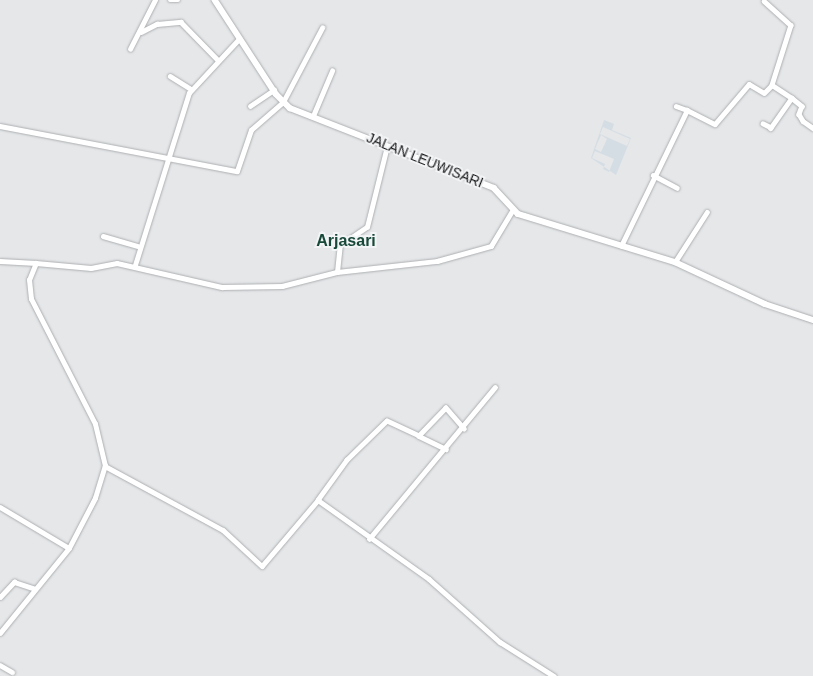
<!DOCTYPE html>
<html>
<head>
<meta charset="utf-8">
<style>
	body { margin:0 }
	#map { position:relative; width:813px; height:676px; overflow:hidden; background:#e5e7e9; font-family:Arial,sans-serif }
	div>[style] { position:absolute }
	.built>* { inset:0; background:#d5dde4 }
	.roads { filter:drop-shadow(0 0 1px #adafb1) drop-shadow(0 0 1px #adafb1) }
	.street>* { height:4.5px; margin:-2.25px; padding:0 2.25px; transform-origin:2.25px; border-radius:2.25px; background:#fff }
	.secondary>* { height:5.5px; margin:-2.75px; padding:0 2.75px; transform-origin:2.75px; border-radius:2.75px; background:#fff }
	span { translate:-50% -50%; white-space:nowrap; text-align:center; line-height:1.15; -webkit-text-stroke:4px #f2f4f6; paint-order:stroke }
	.street-label { font-size:14px; color:#19191a }
	.quarter-label { font-size:16px; color:#174838; font-weight:700 }
</style>
</head>
<body>
<div id="map">
	<div class="built">
		<div style="clip-path:polygon(evenodd,604px 120px,614px 124px,612px 130px,631px 138px,616px 175px,591px 158px,604px 120px,603px 127px,630px 139px,627px 146px,600px 134px,603px 127px,604px 120px,601px 135px,607px 139px,601px 152px,595px 149px,601px 135px,604px 120px,595px 151px,614px 159px,609px 172px,603px 169px,605px 164px,592px 158px,595px 151px)"></div>
	</div>
	<div class="roads">
		<div class="street">
			<div style="left:170px;top:0;width:8px"></div>
			<div style="left:764px;top:1px;width:36px;rotate:42deg"></div>
			<div style="left:791px;top:25px;width:63px;rotate:107.6deg"></div>
			<div style="left:141px;top:32px;width:18px;rotate:-27deg"></div>
			<div style="left:157px;top:24px;width:24px;rotate:-5deg"></div>
			<div style="left:181px;top:22px;width:53px;rotate:45.8deg"></div>
			<div style="left:130px;top:49px;width:55px;rotate:-63deg"></div>
			<div style="left:170px;top:76px;width:25px;rotate:32deg"></div>
			<div style="left:792px;top:98px;width:13px;rotate:39deg"></div>
			<div style="left:802px;top:106px;width:9px;rotate:111deg"></div>
			<div style="left:799px;top:114px;width:8px;rotate:60deg"></div>
			<div style="left:803px;top:121px;width:12px;rotate:35deg"></div>
			<div style="left:250px;top:106px;width:29px;rotate:-34deg"></div>
			<div style="left:676px;top:106px;width:12px;rotate:20deg"></div>
			<div style="left:313px;top:116px;width:49px;rotate:-67.1deg"></div>
			<div style="left:0;top:126px;width:241px;rotate:10.8deg"></div>
			<div style="left:237px;top:171px;width:43px;rotate:-71.1deg"></div>
			<div style="left:251px;top:130px;width:43px;rotate:-41.2deg"></div>
			<div style="left:283px;top:102px;width:84px;rotate:-62.2deg"></div>
			<div style="left:653px;top:175px;width:27px;rotate:28deg"></div>
			<div style="left:103px;top:236px;width:36px;rotate:16deg"></div>
			<div style="left:621px;top:246px;width:151px;rotate:-64.1deg"></div>
			<div style="left:687px;top:110px;width:31px;rotate:27deg"></div>
			<div style="left:715px;top:124px;width:52px;rotate:-49.6deg"></div>
			<div style="left:749px;top:84px;width:17px;rotate:31deg"></div>
			<div style="left:764px;top:93px;width:11px;rotate:-45deg"></div>
			<div style="left:772px;top:85px;width:24px;rotate:33deg"></div>
			<div style="left:792px;top:98px;width:37px;rotate:125deg"></div>
			<div style="left:771px;top:128px;width:9px;rotate:-153deg"></div>
			<div style="left:0;top:261px;width:36px;rotate:3deg"></div>
			<div style="left:675px;top:262px;width:59px;rotate:-57.4deg"></div>
			<div style="left:135px;top:265px;width:180px;rotate:-72.6deg"></div>
			<div style="left:189px;top:93px;width:74px;rotate:-47.2deg"></div>
			<div style="left:337px;top:272px;width:27px;rotate:-84deg"></div>
			<div style="left:340px;top:245px;width:32px;rotate:-34deg"></div>
			<div style="left:367px;top:227px;width:83px;rotate:-76.1deg"></div>
			<div style="left:464px;top:429px;width:28px;rotate:-131deg"></div>
			<div style="left:446px;top:408px;width:39px;rotate:134deg"></div>
			<div style="left:419px;top:436px;width:35px;rotate:-155deg"></div>
			<div style="left:387px;top:421px;width:56px;rotate:135.7deg"></div>
			<div style="left:347px;top:460px;width:49px;rotate:125.9deg"></div>
			<div style="left:318px;top:500px;width:136px;rotate:35.4deg"></div>
			<div style="left:429px;top:579px;width:95px;rotate:41.6deg"></div>
			<div style="left:500px;top:642px;width:64px;rotate:32.2deg"></div>
			<div style="left:419px;top:436px;width:30px;rotate:26deg"></div>
			<div style="left:105px;top:466px;width:134px;rotate:28.5deg"></div>
			<div style="left:223px;top:530px;width:53px;rotate:42.7deg"></div>
			<div style="left:262px;top:566px;width:87px;rotate:-49.7deg"></div>
			<div style="left:0;top:507px;width:80px;rotate:30.7deg"></div>
			<div style="left:369px;top:539px;width:197px;rotate:-50.3deg"></div>
			<div style="left:0;top:597px;width:21px;rotate:-47deg"></div>
			<div style="left:14px;top:582px;width:22px;rotate:18deg"></div>
			<div style="left:0;top:633px;width:109px;rotate:-50.9deg"></div>
			<div style="left:69px;top:548px;width:56px;rotate:-62.5deg"></div>
			<div style="left:95px;top:498px;width:34px;rotate:-73deg"></div>
			<div style="left:105px;top:466px;width:43px;rotate:-103.4deg"></div>
			<div style="left:95px;top:424px;width:140px;rotate:-117.1deg"></div>
			<div style="left:31px;top:299px;width:19px;rotate:-96deg"></div>
			<div style="left:29px;top:280px;width:18px;rotate:-68deg"></div>
			<div style="left:36px;top:263px;width:55px;rotate:5.2deg"></div>
			<div style="left:91px;top:268px;width:26px;rotate:-11deg"></div>
			<div style="left:117px;top:263px;width:108px;rotate:12.9deg"></div>
			<div style="left:222px;top:287px;width:60px;rotate:-1deg"></div>
			<div style="left:282px;top:286px;width:57px;rotate:-14.3deg"></div>
			<div style="left:337px;top:272px;width:101px;rotate:-6.3deg"></div>
			<div style="left:437px;top:261px;width:56px;rotate:-15.5deg"></div>
			<div style="left:491px;top:246px;width:41px;rotate:-59deg"></div>
			<div style="left:0;top:665px;width:14px;rotate:30deg"></div>
		</div>
		<div class="secondary">
			<div style="left:215px;top:0;width:112px;rotate:57deg"></div>
			<div style="left:276px;top:94px;width:20px;rotate:45deg"></div>
			<div style="left:290px;top:108px;width:219px;rotate:21.4deg"></div>
			<div style="left:494px;top:188px;width:35px;rotate:47deg"></div>
			<div style="left:518px;top:214px;width:164px;rotate:17deg"></div>
			<div style="left:675px;top:262px;width:99px;rotate:25deg"></div>
			<div style="left:765px;top:304px;width:51px;rotate:18.4deg"></div>
		</div>
	</div>
	<div class="street-label">
		<span style="left:425px;top:160px;rotate:22deg">JALAN LEUWISARI</span>
	</div>
	<div class="quarter-label">
		<span style="left:346px;top:241px">Arjasari</span>
	</div>
</div>
</body>
</html>
